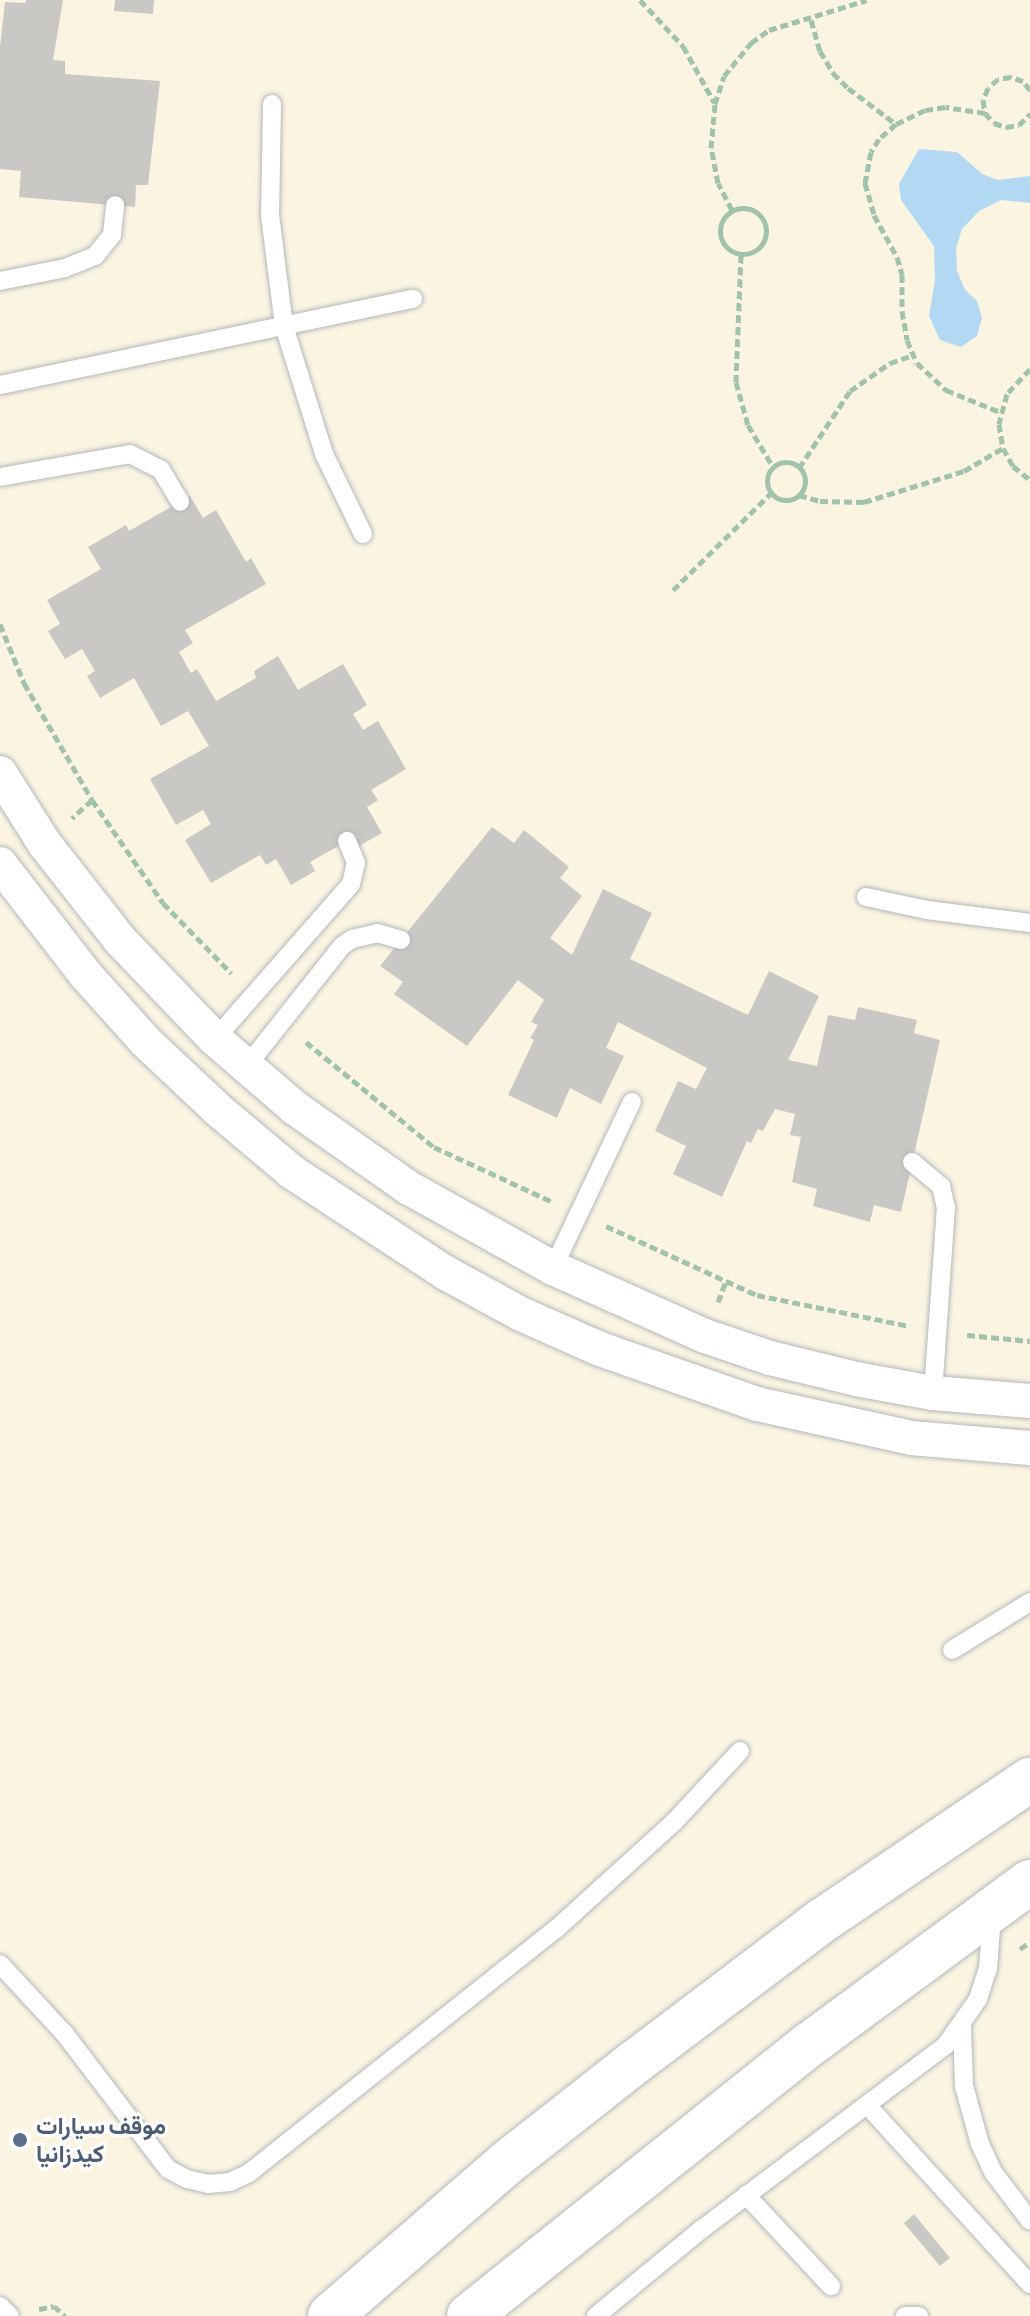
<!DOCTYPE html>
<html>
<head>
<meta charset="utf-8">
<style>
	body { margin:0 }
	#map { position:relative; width:1030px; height:2316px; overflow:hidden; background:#efede7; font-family:"Asap Condensed",Vazirmatn,sans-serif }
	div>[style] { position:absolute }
	.commercial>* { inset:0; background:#faf4e1 }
	.water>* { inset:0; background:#b2d8f4 }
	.building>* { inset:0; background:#cac8c4 }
	.path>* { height:5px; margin-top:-2.5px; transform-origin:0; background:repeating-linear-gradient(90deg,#a1c3ab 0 8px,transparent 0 12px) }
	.path>.ring { margin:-2.5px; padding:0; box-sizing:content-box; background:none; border:5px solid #a1c3ab; border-radius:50% }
	.roads { filter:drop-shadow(0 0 2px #b4b7ba) drop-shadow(0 0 2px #b4b7ba) }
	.service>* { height:18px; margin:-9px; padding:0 9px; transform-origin:9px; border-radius:9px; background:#fff }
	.minor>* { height:34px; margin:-17px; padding:0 17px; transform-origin:17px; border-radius:17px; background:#fff }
	.tertiary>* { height:44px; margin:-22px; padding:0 22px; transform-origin:22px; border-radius:22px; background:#fff }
	.dots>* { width:22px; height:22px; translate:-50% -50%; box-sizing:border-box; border:4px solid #fff; border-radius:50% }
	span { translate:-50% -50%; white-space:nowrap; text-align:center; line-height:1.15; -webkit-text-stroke:6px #fff; paint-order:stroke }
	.service-label { font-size:24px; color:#4e5e75; font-weight:700 }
	.left { translate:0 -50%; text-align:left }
</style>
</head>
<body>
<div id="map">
	<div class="commercial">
		<div style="clip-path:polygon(0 0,1030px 0,1030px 2316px,0 2316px)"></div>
	</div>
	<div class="water">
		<div style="clip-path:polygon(919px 149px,957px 152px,982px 174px,998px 180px,1030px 176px,1030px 203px,1001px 200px,979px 211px,962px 229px,956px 248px,957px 271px,965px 290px,977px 301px,982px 318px,977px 336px,961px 347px,940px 340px,929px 316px,935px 280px,934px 246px,901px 200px,899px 184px)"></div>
	</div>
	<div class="building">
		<div style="clip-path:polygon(26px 0,63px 0,53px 60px,65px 61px,65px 74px,160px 81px,148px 185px,136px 185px,135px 207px,19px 197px,21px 171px,0 169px,0 47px,5px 2px,26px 3px)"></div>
		<div style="clip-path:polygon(115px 0,154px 0,153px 14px,114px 11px)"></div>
		<div style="clip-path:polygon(190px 496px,203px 518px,216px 510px,246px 562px,251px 558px,266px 584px,185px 630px,193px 643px,179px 652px,191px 673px,197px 669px,216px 701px,256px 678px,254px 671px,278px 656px,298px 690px,343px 664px,367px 705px,353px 714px,363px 730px,378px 721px,406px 769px,371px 790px,378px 800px,367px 807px,382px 833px,359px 846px,347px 841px,310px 862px,315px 871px,291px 885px,276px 859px,266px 865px,260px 855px,211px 883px,185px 840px,211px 824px,203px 810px,176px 825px,150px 779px,209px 746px,188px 711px,161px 726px,134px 678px,100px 698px,87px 676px,95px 671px,82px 649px,65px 659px,48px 631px,60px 624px,47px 600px,101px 569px,88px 547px,126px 525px,129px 531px)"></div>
		<div style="clip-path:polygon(492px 827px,514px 843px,524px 830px,569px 867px,560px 878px,582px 896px,550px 938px,572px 955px,603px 889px,652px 913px,630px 959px,748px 1015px,769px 971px,819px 996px,788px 1060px,817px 1066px,828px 1015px,855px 1020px,858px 1007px,917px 1020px,914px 1033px,940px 1040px,901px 1212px,874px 1205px,870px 1222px,813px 1206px,817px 1189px,792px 1182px,801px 1137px,790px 1135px,795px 1114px,775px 1109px,763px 1131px,758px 1129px,751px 1143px,747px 1141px,722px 1197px,673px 1174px,686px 1146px,655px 1131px,678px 1081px,696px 1089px,707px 1068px,618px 1022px,606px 1048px,624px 1056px,601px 1104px,570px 1088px,557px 1118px,508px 1095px,534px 1040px,530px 1038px,538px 1025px,531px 1022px,544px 1000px,518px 980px,467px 1046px,394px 994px,403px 982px,380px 966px)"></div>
		<div style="clip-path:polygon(914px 2214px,950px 2258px,940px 2266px,904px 2223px)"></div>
	</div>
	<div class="path">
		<div style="left:640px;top:0;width:63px;rotate:46.9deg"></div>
		<div style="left:683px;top:46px;width:64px;rotate:61deg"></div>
		<div style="left:811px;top:20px;width:32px;rotate:74deg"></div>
		<div style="left:820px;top:51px;width:26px;rotate:59deg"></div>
		<div style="left:833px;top:73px;width:21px;rotate:45deg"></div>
		<div style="left:848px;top:88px;width:60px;rotate:36.9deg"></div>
		<div style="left:1030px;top:90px;width:11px;rotate:-128deg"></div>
		<div style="left:1023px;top:81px;width:13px;rotate:-162deg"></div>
		<div style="left:1011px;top:77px;width:13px;rotate:171deg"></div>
		<div style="left:998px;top:79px;width:13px;rotate:138deg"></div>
		<div style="left:988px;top:88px;width:13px;rotate:113deg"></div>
		<div style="left:983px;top:100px;width:13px;rotate:81deg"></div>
		<div style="left:985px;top:113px;width:13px;rotate:48deg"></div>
		<div style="left:994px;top:123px;width:13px;rotate:18deg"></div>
		<div style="left:1006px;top:127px;width:13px;rotate:-9deg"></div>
		<div style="left:1019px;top:125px;width:16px;rotate:-45deg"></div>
		<div style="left:985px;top:113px;width:40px;rotate:-171.5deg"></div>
		<div style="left:945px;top:107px;width:20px;rotate:171deg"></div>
		<div style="left:925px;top:110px;width:32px;rotate:154deg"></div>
		<div style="left:896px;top:124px;width:23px;rotate:139deg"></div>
		<div style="left:879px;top:139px;width:15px;rotate:122deg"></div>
		<div style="left:871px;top:152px;width:32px;rotate:101deg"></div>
		<div style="left:865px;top:183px;width:33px;rotate:74deg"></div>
		<div style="left:874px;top:215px;width:48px;rotate:61.3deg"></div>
		<div style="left:897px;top:257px;width:19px;rotate:74deg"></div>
		<div style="left:902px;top:275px;width:36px;rotate:90deg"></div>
		<div style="left:902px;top:311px;width:29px;rotate:80deg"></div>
		<div style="left:907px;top:340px;width:25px;rotate:67deg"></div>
		<div style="left:917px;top:363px;width:40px;rotate:43deg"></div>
		<div style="left:946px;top:390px;width:58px;rotate:22.2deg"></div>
		<div class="ring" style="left:720px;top:208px;width:41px;height:41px"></div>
		<div style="left:732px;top:210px;width:30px;rotate:-117deg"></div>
		<div style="left:718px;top:183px;width:36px;rotate:-101deg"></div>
		<div style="left:711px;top:148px;width:44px;rotate:-84.8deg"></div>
		<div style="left:715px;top:104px;width:29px;rotate:-72deg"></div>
		<div style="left:724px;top:76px;width:43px;rotate:-50.7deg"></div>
		<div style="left:751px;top:43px;width:22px;rotate:-36deg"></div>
		<div style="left:769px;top:30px;width:102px;rotate:-17deg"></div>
		<div style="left:741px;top:255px;width:127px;rotate:92.3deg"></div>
		<div style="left:736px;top:382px;width:45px;rotate:74.4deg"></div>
		<div style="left:748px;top:425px;width:49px;rotate:59.2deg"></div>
		<div style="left:1030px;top:369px;width:34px;rotate:133deg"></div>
		<div style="left:1007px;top:394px;width:31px;rotate:105deg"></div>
		<div style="left:999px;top:424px;width:24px;rotate:81deg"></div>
		<div style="left:1003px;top:448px;width:21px;rotate:61deg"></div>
		<div style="left:1013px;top:466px;width:22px;rotate:39deg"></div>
		<div class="ring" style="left:767px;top:462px;width:33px;height:33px"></div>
		<div style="left:799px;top:468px;width:92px;rotate:-56.5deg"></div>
		<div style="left:850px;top:391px;width:49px;rotate:-35deg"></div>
		<div style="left:890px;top:363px;width:24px;rotate:-19deg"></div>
		<div style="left:799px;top:495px;width:22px;rotate:16deg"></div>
		<div style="left:820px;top:501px;width:44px;rotate:1.3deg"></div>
		<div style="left:864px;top:502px;width:105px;rotate:-17.2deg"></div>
		<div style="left:964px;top:471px;width:45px;rotate:-30.5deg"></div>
		<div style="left:673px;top:590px;width:138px;rotate:-44.7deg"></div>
		<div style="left:0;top:624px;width:64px;rotate:67.9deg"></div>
		<div style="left:24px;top:683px;width:135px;rotate:59.8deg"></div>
		<div style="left:92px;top:800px;width:27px;rotate:138deg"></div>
		<div style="left:92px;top:800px;width:125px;rotate:55.4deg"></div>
		<div style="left:163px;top:903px;width:98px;rotate:45.8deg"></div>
		<div style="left:306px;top:1042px;width:166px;rotate:39.4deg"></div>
		<div style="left:434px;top:1147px;width:131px;rotate:24.8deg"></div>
		<div style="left:606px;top:1226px;width:166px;rotate:24.6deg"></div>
		<div style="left:757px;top:1295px;width:156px;rotate:11.5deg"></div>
		<div style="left:718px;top:1302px;width:22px;rotate:-69deg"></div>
		<div style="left:967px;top:1335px;width:63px;rotate:5.4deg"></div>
		<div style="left:1020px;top:1949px;width:12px;rotate:-35deg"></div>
		<div style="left:39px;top:2309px;width:15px;rotate:-11deg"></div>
		<div style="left:54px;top:2306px;width:15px;rotate:42deg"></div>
	</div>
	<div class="roads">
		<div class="service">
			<div style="left:272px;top:104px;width:111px;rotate:91deg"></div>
			<div style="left:270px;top:215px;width:112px;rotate:82.8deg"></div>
			<div style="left:284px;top:326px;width:134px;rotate:72.6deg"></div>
			<div style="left:324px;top:454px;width:89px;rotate:64deg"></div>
			<div style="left:0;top:281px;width:66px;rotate:-11.3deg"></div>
			<div style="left:65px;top:268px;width:32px;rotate:-22deg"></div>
			<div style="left:95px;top:256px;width:27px;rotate:-51deg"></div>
			<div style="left:112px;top:235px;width:30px;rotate:-84deg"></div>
			<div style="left:0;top:385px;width:422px;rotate:-11.8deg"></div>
			<div style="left:0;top:477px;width:132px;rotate:-10deg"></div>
			<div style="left:130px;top:454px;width:35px;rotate:27deg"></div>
			<div style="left:161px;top:470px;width:37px;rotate:59deg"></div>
			<div style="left:866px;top:897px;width:62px;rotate:12deg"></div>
			<div style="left:927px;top:910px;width:104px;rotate:7.2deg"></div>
			<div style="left:215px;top:1039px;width:206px;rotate:-48.7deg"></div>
			<div style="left:351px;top:884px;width:22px;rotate:-77deg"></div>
			<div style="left:356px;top:863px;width:24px;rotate:-112deg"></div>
			<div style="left:246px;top:1067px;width:154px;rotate:-51.6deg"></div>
			<div style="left:342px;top:946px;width:12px;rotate:-35deg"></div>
			<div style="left:352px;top:939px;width:26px;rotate:-13deg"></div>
			<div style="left:377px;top:933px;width:25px;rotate:16deg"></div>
			<div style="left:912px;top:1162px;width:38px;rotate:40deg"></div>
			<div style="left:941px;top:1186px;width:22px;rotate:77deg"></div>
			<div style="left:946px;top:1207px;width:186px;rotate:94deg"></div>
			<div style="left:553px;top:1268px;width:184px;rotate:-64.6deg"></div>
			<div style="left:952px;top:1650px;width:92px;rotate:-31.6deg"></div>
			<div style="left:0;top:1964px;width:94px;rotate:47.2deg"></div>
			<div style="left:64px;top:2033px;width:171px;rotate:52.6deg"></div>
			<div style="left:168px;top:2169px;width:21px;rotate:28deg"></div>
			<div style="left:187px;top:2179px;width:22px;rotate:13deg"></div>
			<div style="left:208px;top:2184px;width:22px;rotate:-5deg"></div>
			<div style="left:230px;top:2182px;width:21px;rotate:-25deg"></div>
			<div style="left:249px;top:2173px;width:392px;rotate:-38.5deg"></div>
			<div style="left:556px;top:1929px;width:159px;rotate:-42.2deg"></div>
			<div style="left:674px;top:1822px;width:97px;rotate:-47.1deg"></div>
			<div style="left:962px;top:2026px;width:60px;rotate:88.1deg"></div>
			<div style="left:964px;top:2086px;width:60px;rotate:74.6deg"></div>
			<div style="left:980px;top:2144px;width:31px;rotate:65deg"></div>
			<div style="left:993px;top:2172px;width:61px;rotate:52.9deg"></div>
			<div style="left:867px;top:2105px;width:242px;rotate:47.7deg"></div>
			<div style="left:746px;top:2195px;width:125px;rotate:47deg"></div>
			<div style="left:0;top:2306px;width:14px;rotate:45deg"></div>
			<div style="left:596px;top:2316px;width:137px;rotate:-39.4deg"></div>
			<div style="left:702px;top:2229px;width:306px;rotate:-37deg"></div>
			<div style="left:946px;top:2045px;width:56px;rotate:-55.2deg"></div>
			<div style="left:978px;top:1999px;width:32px;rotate:-72deg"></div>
			<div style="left:988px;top:1969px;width:54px;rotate:-85.8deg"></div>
			<div style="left:905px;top:2316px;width:14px"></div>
		</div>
		<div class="minor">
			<div style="left:0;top:773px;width:83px;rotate:57.8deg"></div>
			<div style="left:44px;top:843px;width:123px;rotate:51.9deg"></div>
			<div style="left:120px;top:940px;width:137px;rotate:46.2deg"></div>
			<div style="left:215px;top:1039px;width:106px;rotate:40.8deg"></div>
			<div style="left:295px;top:1108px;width:139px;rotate:35.1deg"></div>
			<div style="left:409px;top:1188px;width:165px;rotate:29.1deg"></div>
			<div style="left:553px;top:1268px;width:167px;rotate:24.1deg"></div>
			<div style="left:705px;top:1336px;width:69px;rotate:18.7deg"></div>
			<div style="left:770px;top:1358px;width:89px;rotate:13.7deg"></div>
			<div style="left:856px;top:1379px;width:78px;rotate:10.3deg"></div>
			<div style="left:933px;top:1393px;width:97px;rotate:4.7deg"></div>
			<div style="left:0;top:864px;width:139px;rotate:52.3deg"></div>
			<div style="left:85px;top:974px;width:91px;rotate:48.1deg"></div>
			<div style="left:146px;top:1042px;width:98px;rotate:43.3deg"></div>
			<div style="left:217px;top:1109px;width:98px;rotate:40deg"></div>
			<div style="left:292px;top:1172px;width:184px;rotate:33.3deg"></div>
			<div style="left:446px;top:1273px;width:85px;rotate:28.7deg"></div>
			<div style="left:521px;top:1314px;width:86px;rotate:23.9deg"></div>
			<div style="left:600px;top:1349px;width:166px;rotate:19.3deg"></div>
			<div style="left:757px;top:1404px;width:158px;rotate:12.4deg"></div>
			<div style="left:911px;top:1438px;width:119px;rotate:4.8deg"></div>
		</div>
		<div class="tertiary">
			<div style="left:330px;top:2316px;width:237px;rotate:-40.9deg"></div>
			<div style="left:509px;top:2161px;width:160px;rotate:-38.2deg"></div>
			<div style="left:635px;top:2062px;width:236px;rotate:-37.1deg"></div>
			<div style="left:823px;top:1920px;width:250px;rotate:-34.1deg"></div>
			<div style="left:469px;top:2316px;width:436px;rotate:-38.6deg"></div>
			<div style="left:810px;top:2044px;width:273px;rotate:-36.4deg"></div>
		</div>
	</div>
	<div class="dots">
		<div style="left:20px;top:2140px;background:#5c6f8a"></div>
	</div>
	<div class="service-label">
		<span class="left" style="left:36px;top:2140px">موقف سيارات<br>كيدزانيا</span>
	</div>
</div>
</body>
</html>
